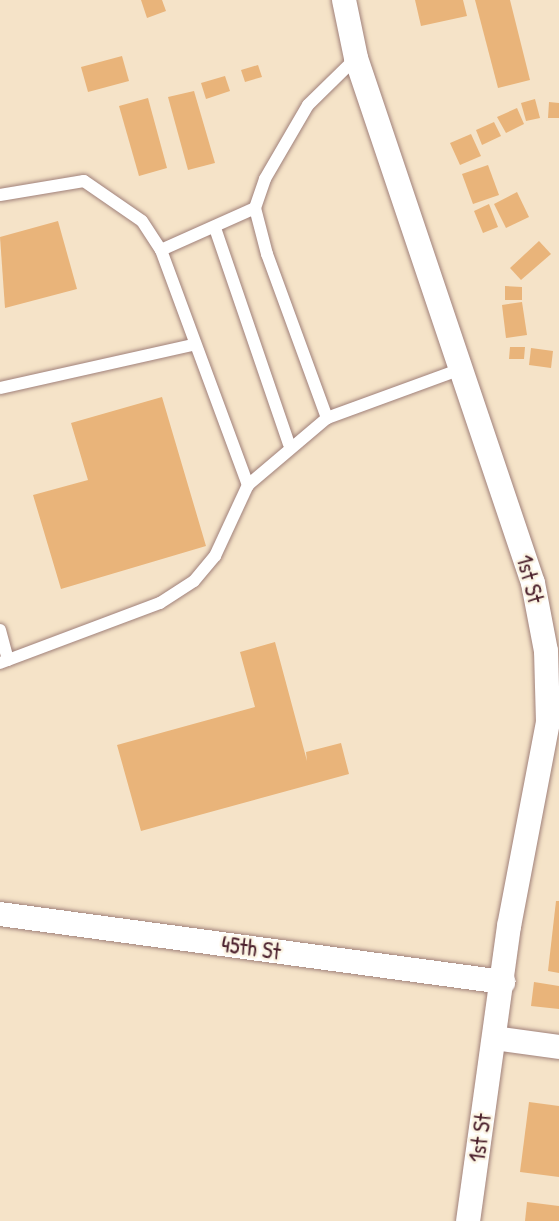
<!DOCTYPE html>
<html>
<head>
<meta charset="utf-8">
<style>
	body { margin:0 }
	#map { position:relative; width:559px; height:1221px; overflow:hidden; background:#f5e3c8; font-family:"Patrick Hand",sans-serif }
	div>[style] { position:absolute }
	.building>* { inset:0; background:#e9b47a }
	.roads { filter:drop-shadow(0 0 2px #a0817a) drop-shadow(0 0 2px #a0817a) }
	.lane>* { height:12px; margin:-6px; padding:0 6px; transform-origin:6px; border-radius:6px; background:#fff }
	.street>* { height:24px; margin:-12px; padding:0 12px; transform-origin:12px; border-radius:12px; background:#fff }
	span { translate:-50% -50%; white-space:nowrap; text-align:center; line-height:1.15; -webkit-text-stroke:5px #fcf5e5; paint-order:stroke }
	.street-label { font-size:23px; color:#4a1f2b }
</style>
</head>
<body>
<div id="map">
	<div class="building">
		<div style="clip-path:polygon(141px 0,162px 0,166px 11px,147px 18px)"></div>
		<div style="clip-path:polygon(415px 0,463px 0,467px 16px,421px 26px)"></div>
		<div style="clip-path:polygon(475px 0,510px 0,530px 80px,498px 88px)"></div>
		<div style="clip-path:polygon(122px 56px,129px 81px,88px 92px,81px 67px)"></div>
		<div style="clip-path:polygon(258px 65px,262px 77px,245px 82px,241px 70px)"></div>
		<div style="clip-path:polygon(225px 76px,230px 91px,206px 99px,201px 83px)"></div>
		<div style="clip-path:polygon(194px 91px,215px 163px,188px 170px,168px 97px)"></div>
		<div style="clip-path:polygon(148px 98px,167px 168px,139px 176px,119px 106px)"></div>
		<div style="clip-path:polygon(535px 99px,540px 118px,526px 121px,521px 103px)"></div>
		<div style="clip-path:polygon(549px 102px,559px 103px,559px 118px,548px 118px)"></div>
		<div style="clip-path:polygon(517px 108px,524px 124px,506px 133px,497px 117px)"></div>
		<div style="clip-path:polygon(494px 122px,501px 136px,482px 145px,476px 130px)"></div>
		<div style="clip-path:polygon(471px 134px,481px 156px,460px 165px,450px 143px)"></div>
		<div style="clip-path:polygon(488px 165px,499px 195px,473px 204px,462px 174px)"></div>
		<div style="clip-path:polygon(517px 192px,529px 217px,506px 228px,494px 204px)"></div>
		<div style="clip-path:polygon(489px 204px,498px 227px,483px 233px,474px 211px)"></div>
		<div style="clip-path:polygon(58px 221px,77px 289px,5px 308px,0 237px)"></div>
		<div style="clip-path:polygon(539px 241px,551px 254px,521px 280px,510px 268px)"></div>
		<div style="clip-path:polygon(505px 286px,522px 287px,522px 300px,505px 300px)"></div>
		<div style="clip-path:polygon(522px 302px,527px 335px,506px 338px,502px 305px)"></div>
		<div style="clip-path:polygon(510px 347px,525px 347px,524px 359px,509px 359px)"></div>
		<div style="clip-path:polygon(531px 348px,553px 351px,551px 368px,529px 365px)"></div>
		<div style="clip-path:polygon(162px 397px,206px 546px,61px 589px,33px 495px,88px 480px,71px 423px)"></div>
		<div style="clip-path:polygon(275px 642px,307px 761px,306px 752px,341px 743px,349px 774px,141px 831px,117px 745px,255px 707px,240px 652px)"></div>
		<div style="clip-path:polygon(556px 901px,559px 901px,559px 973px,548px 971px)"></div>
		<div style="clip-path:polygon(534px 982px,559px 986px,559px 1009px,531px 1006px)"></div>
		<div style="clip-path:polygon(529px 1102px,559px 1106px,559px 1177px,520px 1172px)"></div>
		<div style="clip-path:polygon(527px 1202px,559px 1206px,559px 1221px,525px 1221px)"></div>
	</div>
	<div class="roads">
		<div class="lane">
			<div style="left:356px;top:58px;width:67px;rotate:135.6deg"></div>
			<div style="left:308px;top:105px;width:86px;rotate:120.2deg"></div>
			<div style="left:265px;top:179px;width:31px;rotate:109deg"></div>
			<div style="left:255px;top:208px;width:48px;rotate:75.4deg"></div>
			<div style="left:267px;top:254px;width:175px;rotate:69.9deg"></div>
			<div style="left:327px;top:418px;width:146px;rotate:-20.1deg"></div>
			<div style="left:0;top:195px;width:85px;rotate:-9.5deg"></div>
			<div style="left:84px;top:181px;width:70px;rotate:34.6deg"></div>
			<div style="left:142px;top:221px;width:35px;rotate:57deg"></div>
			<div style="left:161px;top:250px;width:103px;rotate:-24.1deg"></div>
			<div style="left:215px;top:228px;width:228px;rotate:71.1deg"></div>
			<div style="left:161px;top:250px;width:251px;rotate:69.7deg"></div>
			<div style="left:248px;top:485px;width:104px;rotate:-40.3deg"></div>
			<div style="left:0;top:388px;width:198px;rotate:-12.6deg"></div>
			<div style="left:0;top:630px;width:31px;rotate:75deg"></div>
			<div style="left:0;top:663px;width:171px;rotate:-20.6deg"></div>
			<div style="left:160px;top:603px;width:40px;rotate:-32.9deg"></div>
			<div style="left:194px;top:581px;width:33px;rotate:-50deg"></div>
			<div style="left:215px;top:556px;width:78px;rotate:-65.1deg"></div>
		</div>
		<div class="street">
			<div style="left:344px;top:0;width:59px;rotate:78.3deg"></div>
			<div style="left:356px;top:58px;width:554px;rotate:71.37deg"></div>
			<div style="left:533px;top:583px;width:69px;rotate:79.2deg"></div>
			<div style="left:546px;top:651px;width:71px;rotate:88.4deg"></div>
			<div style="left:548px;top:722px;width:208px;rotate:100.8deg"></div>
			<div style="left:509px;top:926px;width:298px;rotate:97.9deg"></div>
			<div style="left:0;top:914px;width:508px;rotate:7.7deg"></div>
			<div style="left:494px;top:1038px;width:66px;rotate:7.9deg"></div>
		</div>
	</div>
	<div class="street-label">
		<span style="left:530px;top:579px;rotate:75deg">1st St</span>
		<span style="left:251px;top:948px;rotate:8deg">45th St</span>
		<span style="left:480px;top:1138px;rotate:-82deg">1st St</span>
	</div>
</div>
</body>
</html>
